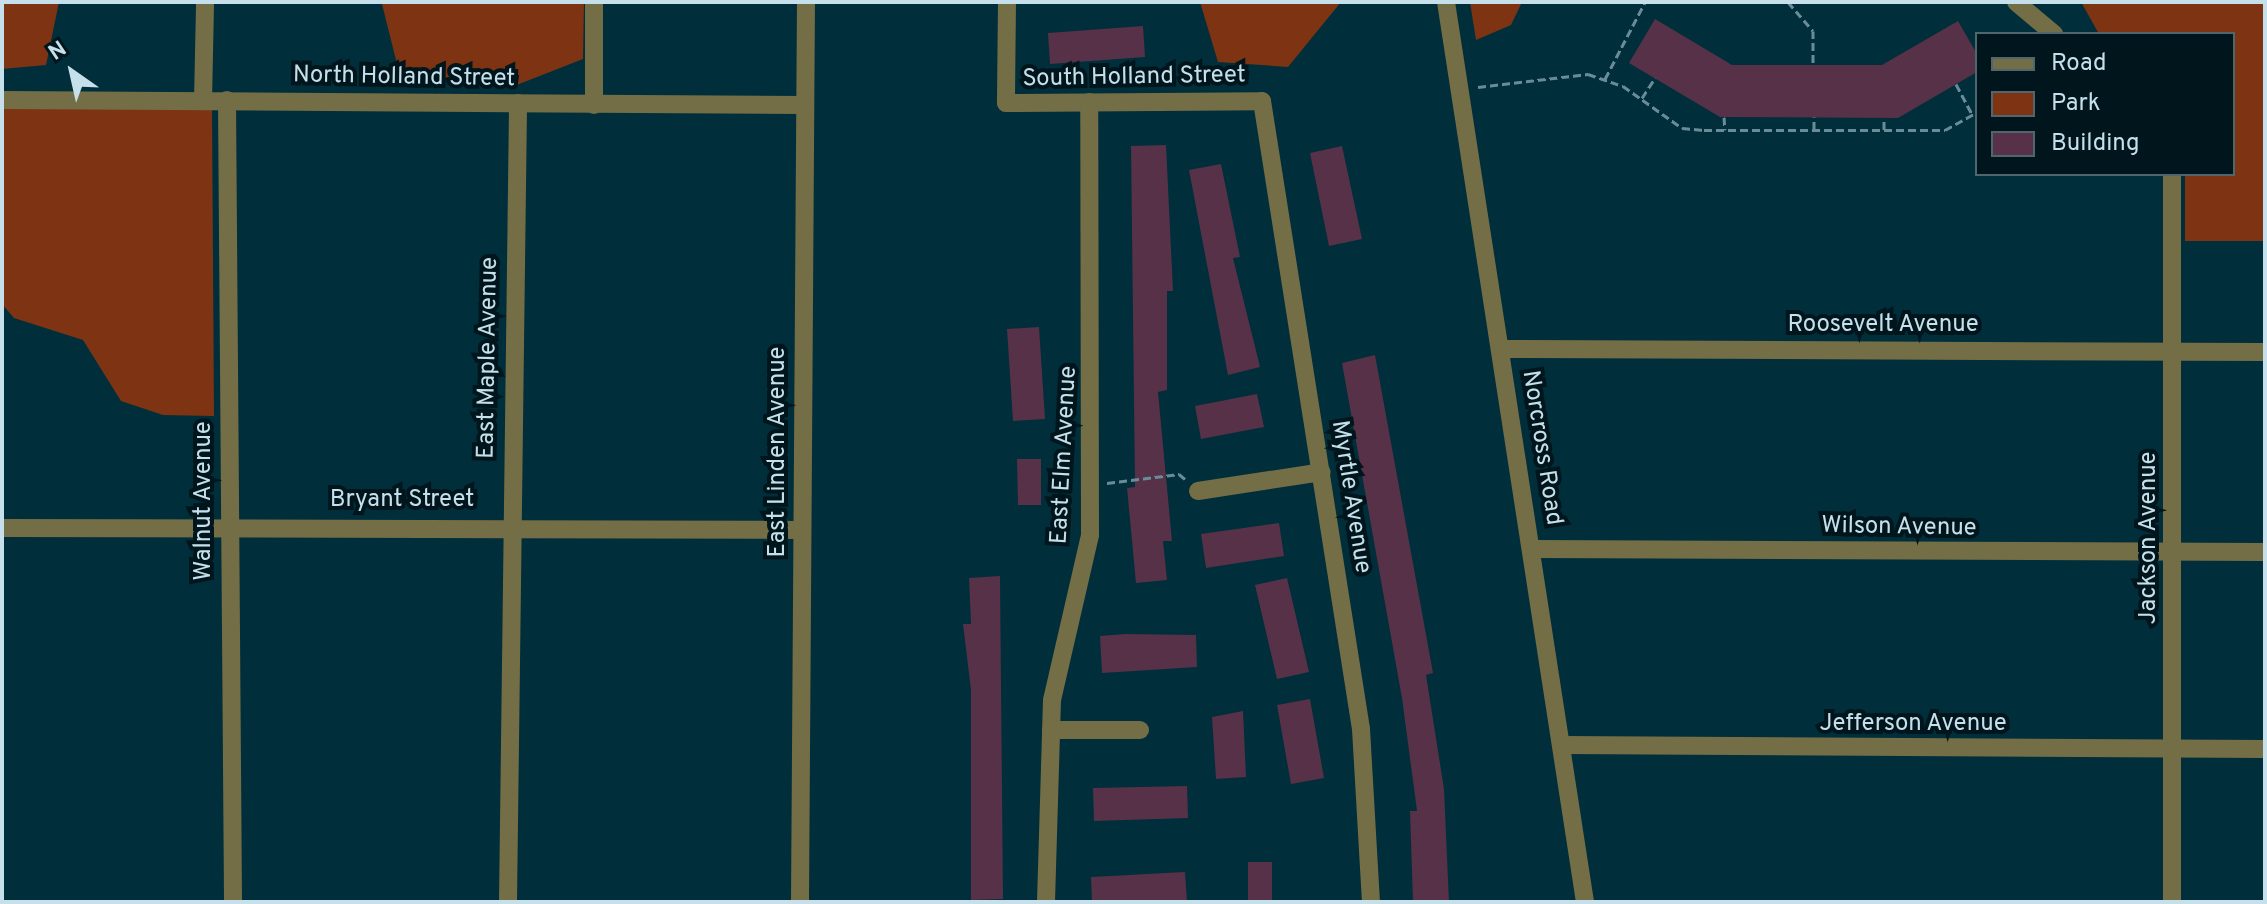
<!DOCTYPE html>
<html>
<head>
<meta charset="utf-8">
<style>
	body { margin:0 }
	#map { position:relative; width:2267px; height:904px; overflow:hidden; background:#012e3b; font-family:Overpass,sans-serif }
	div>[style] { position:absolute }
	.green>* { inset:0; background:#7e3413 }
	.building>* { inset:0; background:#563148 }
	.path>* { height:3px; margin-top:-1.5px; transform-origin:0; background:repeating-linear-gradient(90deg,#698c98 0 8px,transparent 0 12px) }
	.minor>* { height:18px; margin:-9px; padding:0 9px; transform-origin:9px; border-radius:9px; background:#736e45 }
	span { translate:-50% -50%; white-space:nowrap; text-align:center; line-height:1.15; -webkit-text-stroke:8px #01151c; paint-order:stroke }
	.street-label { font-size:24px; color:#c5e0eb }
	.frame { position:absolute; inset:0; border:4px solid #c5e0eb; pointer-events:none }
	.legend { position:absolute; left:1975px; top:32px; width:260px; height:144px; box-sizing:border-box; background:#01151c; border:2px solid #4f666f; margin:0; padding:10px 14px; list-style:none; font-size:24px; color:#c5e0eb }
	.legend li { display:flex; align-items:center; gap:16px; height:40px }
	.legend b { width:40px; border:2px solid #4f666f }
	.north { position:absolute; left:32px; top:32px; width:80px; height:80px; -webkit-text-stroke:6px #01151c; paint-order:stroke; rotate:326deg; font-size:22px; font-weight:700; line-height:32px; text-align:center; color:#c5e0eb }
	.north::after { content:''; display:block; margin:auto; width:28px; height:36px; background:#c5e0eb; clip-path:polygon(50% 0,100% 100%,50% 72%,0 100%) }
</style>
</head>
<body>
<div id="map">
	<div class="green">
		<div style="clip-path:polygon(2px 2px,59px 2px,46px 65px,2px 69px)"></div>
		<div style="clip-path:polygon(313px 2px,584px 2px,583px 59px,514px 86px,399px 72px,382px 4px)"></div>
		<div style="clip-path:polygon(1200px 2px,1341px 2px,1288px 67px,1218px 62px)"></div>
		<div style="clip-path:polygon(1470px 2px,1522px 2px,1511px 25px,1476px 40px)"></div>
		<div style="clip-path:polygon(2081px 2px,2265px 2px,2265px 241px,2185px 241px,2185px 174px,2233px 174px,2233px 34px,2099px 34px)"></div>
		<div style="clip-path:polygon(2px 104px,212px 106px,214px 416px,163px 415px,121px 401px,83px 340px,14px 318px,2px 304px)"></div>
	</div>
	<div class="building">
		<div style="clip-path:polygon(1655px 19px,1732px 65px,1882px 65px,1958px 21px,1977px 54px,1977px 72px,1898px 118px,1720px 117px,1629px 63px)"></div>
		<div style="clip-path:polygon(1143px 26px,1145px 57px,1050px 64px,1048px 33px)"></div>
		<div style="clip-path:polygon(1166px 145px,1173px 291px,1167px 291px,1167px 390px,1158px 392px,1172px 541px,1163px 541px,1167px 580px,1136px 583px,1127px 488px,1135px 487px,1131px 146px)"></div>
		<div style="clip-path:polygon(1342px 146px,1362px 239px,1329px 246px,1310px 153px)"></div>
		<div style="clip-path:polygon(1221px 164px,1240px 257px,1233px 258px,1260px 367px,1228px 375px,1189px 170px)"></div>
		<div style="clip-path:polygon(1039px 327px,1045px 419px,1013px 421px,1007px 329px)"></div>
		<div style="clip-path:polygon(1375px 355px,1433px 673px,1426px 675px,1444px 789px,1449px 902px,1413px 902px,1410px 811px,1417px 811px,1402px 698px,1342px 363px)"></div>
		<div style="clip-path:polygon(1257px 394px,1264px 427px,1201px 439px,1195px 406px)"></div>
		<div style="clip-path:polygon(1017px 459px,1041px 459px,1041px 505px,1018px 505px)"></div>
		<div style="clip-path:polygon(1279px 523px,1284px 556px,1206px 568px,1201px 534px)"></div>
		<div style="clip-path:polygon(1000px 576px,1003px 899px,971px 900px,971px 690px,963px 624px,971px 624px,969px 578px)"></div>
		<div style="clip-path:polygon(1287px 578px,1309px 672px,1277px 679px,1255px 585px)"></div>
		<div style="clip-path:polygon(1125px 634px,1196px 635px,1197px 667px,1102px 673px,1100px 636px)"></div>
		<div style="clip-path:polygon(1310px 699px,1324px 778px,1291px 784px,1277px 705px)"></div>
		<div style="clip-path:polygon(1243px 711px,1246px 777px,1216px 779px,1212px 717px)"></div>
		<div style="clip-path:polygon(1187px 786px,1188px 818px,1094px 821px,1093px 788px)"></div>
		<div style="clip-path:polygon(1248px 862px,1272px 862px,1272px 902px,1248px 902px)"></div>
		<div style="clip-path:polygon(1185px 872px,1187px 902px,1092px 902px,1091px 877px)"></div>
	</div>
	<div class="path">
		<div style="left:1788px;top:2px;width:38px;rotate:49deg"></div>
		<div style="left:1813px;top:31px;width:34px;rotate:90deg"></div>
		<div style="left:1605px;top:79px;width:87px;rotate:-62.5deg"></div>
		<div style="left:1956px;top:84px;width:34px;rotate:62deg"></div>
		<div style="left:1478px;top:87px;width:111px;rotate:-6.7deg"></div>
		<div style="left:1588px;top:74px;width:37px;rotate:19deg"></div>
		<div style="left:1623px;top:86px;width:72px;rotate:35.4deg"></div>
		<div style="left:1682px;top:128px;width:22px;rotate:5deg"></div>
		<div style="left:1704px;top:130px;width:241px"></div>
		<div style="left:1945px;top:130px;width:37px;rotate:-29deg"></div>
		<div style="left:1642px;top:98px;width:24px;rotate:-57deg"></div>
		<div style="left:1724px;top:117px;width:13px;rotate:86deg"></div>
		<div style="left:1814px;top:130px;width:13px;rotate:-90deg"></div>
		<div style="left:1884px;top:130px;width:12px;rotate:-90deg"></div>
		<div style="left:1107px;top:483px;width:73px;rotate:-7.1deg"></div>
		<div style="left:1179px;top:474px;width:8px;rotate:40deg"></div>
	</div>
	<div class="minor">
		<div style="left:1007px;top:2px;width:101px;rotate:90.6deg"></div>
		<div style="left:1006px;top:103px;width:256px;rotate:-0.4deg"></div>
		<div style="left:1262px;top:101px;width:636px;rotate:81.04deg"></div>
		<div style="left:1361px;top:729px;width:173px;rotate:86.7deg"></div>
		<div style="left:1446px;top:2px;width:911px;rotate:81.22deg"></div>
		<div style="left:2016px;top:2px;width:50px;rotate:40.1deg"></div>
		<div style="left:2px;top:100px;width:803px;rotate:0.36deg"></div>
		<div style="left:227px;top:100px;width:802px;rotate:89.57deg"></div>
		<div style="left:203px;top:101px;width:99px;rotate:-88.8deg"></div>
		<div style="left:594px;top:105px;width:103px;rotate:-90deg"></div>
		<div style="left:2172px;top:174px;width:728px;rotate:90deg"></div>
		<div style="left:1502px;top:349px;width:763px;rotate:0.23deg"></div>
		<div style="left:1198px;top:491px;width:125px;rotate:-8.7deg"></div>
		<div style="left:2px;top:528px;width:800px;rotate:0.14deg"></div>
		<div style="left:1532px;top:549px;width:733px;rotate:0.23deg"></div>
		<div style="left:1051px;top:730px;width:89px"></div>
		<div style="left:1562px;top:745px;width:703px;rotate:0.33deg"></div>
		<div style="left:508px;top:902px;width:799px;rotate:-89.28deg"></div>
		<div style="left:800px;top:902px;width:900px;rotate:-89.62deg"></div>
		<div style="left:1046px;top:902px;width:202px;rotate:-88.3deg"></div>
		<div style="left:1052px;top:700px;width:169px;rotate:-77deg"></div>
		<div style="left:1090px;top:535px;width:433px;rotate:-90.1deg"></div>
	</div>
	<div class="street-label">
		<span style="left:404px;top:78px;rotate:1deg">North Holland Street</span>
		<span style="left:1134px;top:78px;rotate:-1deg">South Holland Street</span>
		<span style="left:1883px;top:326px">Roosevelt Avenue</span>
		<span style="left:489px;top:358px;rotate:-89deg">East Maple Avenue</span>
		<span style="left:1541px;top:448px;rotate:81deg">Norcross Road</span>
		<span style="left:779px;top:452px;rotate:-90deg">East Linden Avenue</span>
		<span style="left:1065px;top:455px;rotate:-87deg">East Elm Avenue</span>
		<span style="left:1350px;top:497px;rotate:81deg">Myrtle Avenue</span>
		<span style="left:205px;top:501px;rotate:-90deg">Walnut Avenue</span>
		<span style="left:402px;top:501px">Bryant Street</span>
		<span style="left:1899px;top:528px;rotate:1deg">Wilson Avenue</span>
		<span style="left:2150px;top:538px;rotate:-90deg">Jackson Avenue</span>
		<span style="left:1913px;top:725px">Jefferson Avenue</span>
	</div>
	<div class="frame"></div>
	<ul class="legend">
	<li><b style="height:10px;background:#736e45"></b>Road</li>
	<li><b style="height:22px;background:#7e3413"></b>Park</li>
	<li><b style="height:22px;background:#563148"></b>Building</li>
	</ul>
	<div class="north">N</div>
</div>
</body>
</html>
